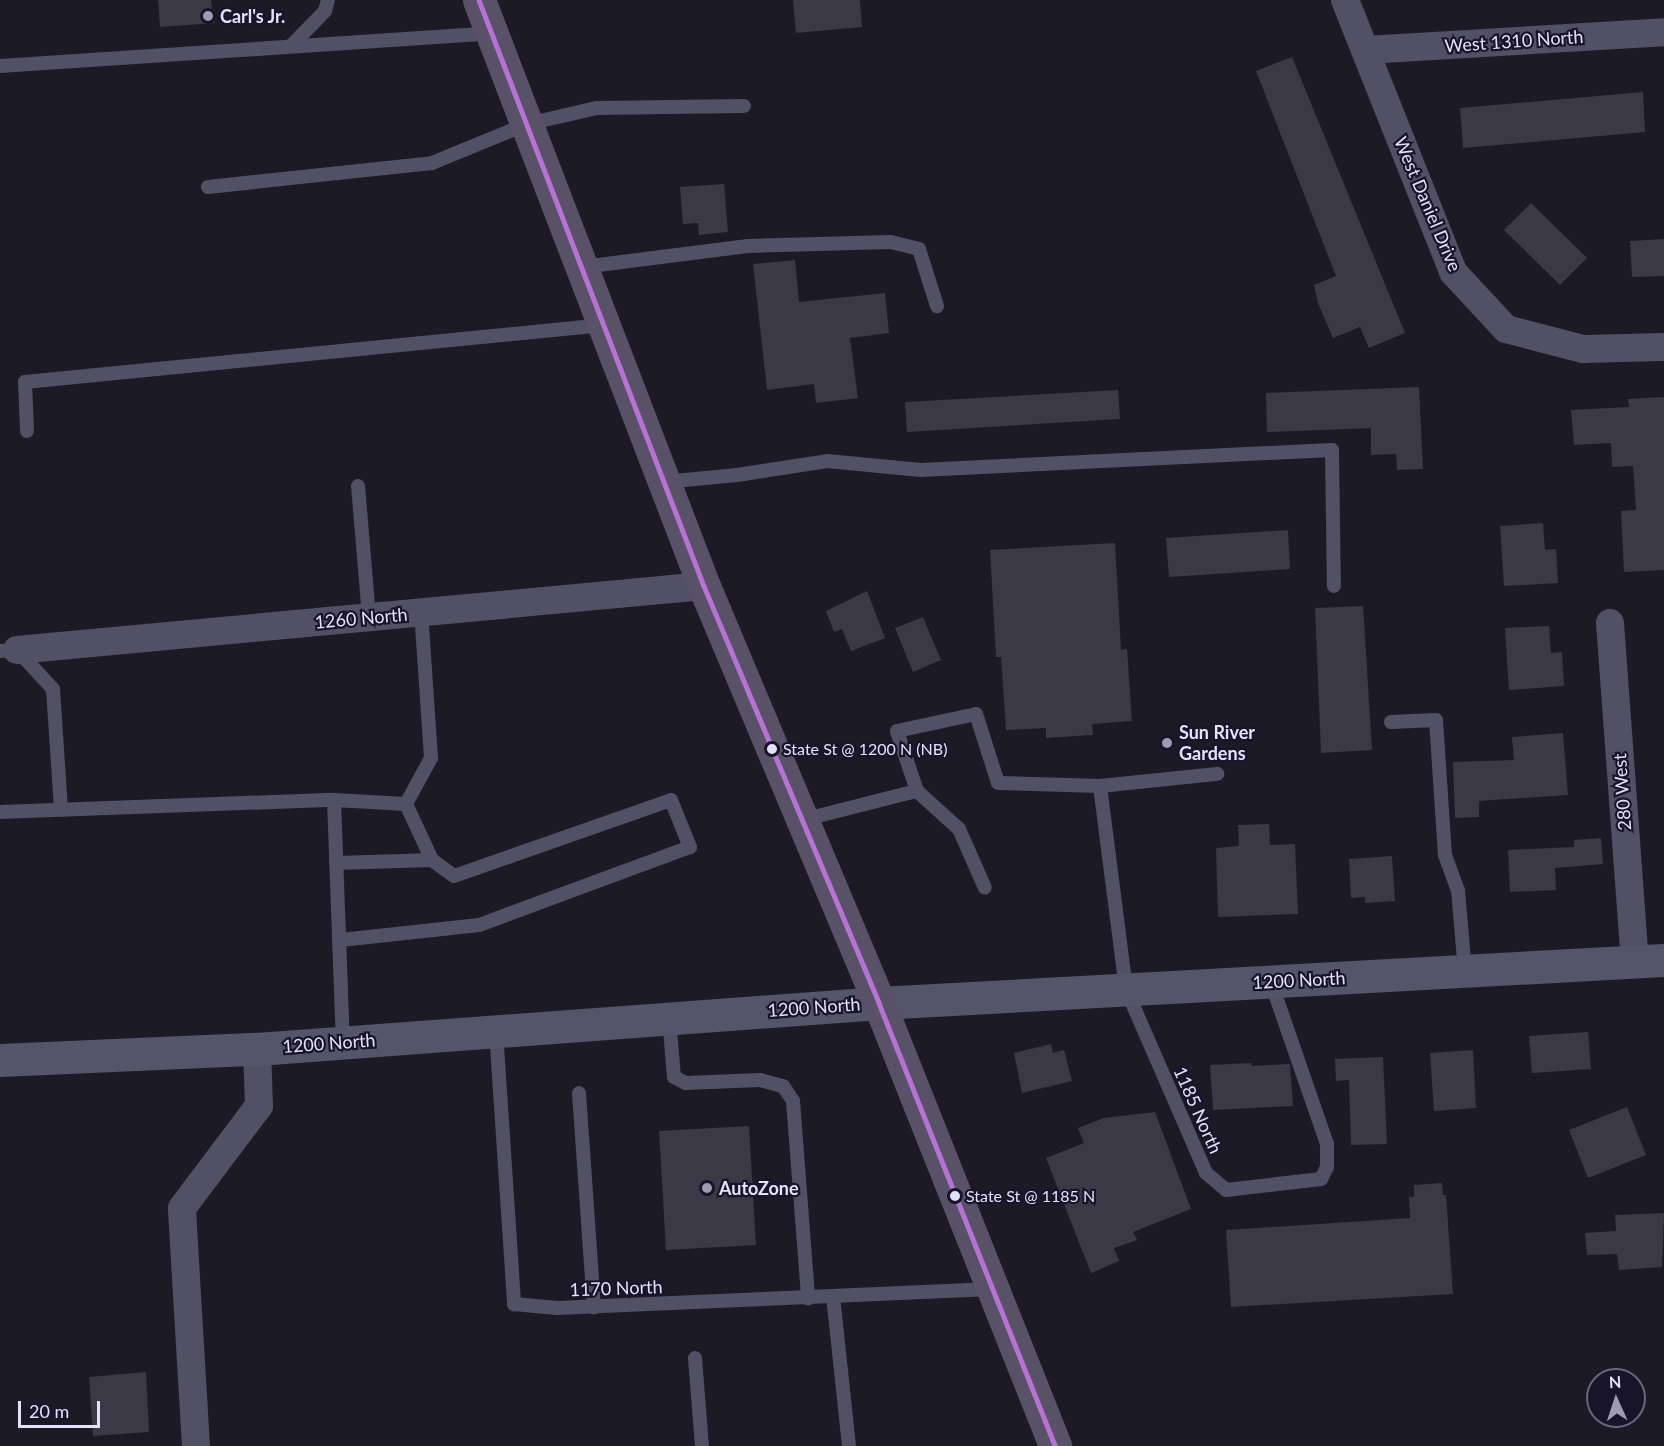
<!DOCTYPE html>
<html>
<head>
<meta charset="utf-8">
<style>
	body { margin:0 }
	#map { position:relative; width:1664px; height:1446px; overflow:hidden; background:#1c1a25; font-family:Lato,sans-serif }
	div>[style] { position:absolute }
	.building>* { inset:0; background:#3b3946 }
	.lane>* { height:14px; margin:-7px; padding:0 7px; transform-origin:7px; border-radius:7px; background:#515064 }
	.street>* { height:28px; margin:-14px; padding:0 14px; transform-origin:14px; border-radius:14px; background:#515064 }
	.secondary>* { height:33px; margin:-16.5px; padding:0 16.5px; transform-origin:16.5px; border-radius:16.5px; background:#555569 }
	.primary>* { height:33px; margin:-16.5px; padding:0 16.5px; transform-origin:16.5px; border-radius:16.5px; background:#585168 }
	.bus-1>* { height:4.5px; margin:-2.25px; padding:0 2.25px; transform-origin:2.25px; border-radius:2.25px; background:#b673d3 }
	.dots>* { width:16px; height:16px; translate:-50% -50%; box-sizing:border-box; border:3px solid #18152a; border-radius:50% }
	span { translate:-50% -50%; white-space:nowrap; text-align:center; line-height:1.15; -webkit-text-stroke:4.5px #18152a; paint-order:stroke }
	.bus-label { font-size:16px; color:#e4e2fb }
	.left { translate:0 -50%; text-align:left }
	.poi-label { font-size:18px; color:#e4e2fb; font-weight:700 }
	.street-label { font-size:18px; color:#e4e2fb }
	.north { position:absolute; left:1586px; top:1368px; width:60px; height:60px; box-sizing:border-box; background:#18152a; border:2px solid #6a677e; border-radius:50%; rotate:357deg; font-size:16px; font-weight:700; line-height:24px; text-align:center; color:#e4e2fb }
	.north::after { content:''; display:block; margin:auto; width:21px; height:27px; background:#9e9cb0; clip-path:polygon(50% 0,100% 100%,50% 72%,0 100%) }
	.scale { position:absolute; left:18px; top:1401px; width:82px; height:27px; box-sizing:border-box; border:3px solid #e4e2fb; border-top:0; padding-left:8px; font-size:18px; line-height:21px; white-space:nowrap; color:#e4e2fb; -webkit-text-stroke:4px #18152a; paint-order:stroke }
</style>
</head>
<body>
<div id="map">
	<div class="building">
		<div style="clip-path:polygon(158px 0,211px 0,215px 23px,160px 27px)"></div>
		<div style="clip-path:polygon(793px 0,860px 0,862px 27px,796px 33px)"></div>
		<div style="clip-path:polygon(1292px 57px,1405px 333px,1369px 348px,1360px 327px,1333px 338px,1318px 303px,1314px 285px,1336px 276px,1256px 71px)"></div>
		<div style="clip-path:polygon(1643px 92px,1645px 132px,1463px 148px,1460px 108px)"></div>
		<div style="clip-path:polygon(724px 184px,728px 232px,699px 235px,698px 223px,683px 224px,680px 187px)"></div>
		<div style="clip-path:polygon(1531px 203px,1587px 258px,1560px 285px,1504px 230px)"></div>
		<div style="clip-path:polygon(1664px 239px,1664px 276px,1632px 277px,1630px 241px)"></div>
		<div style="clip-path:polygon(795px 260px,799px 302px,885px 293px,889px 333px,850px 338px,858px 398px,816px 403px,814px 384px,767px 390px,753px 264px)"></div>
		<div style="clip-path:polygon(1419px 387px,1423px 469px,1397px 470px,1396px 454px,1371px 455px,1371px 428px,1267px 432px,1266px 393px)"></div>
		<div style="clip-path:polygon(1118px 390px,1120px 419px,907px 432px,905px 402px)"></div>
		<div style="clip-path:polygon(1664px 397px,1664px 570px,1624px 572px,1621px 511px,1636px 510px,1633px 466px,1612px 467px,1611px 443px,1574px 445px,1571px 410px,1629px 407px,1628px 399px)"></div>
		<div style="clip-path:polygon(1543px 523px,1545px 550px,1556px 549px,1558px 583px,1504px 586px,1500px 526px)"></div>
		<div style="clip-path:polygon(1288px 530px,1290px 569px,1169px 577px,1166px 538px)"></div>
		<div style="clip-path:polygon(1115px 543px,1121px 650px,1127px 649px,1132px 721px,1092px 724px,1093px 735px,1046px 738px,1046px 728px,1006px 730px,1001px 657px,996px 657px,990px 550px)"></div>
		<div style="clip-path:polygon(867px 591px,885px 638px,851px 651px,842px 629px,834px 632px,826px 611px)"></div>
		<div style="clip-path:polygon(1363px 606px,1372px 750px,1321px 753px,1315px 608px)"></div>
		<div style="clip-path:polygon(923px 617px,941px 660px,913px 672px,895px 628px)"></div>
		<div style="clip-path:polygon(1549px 626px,1551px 653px,1562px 652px,1564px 686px,1509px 690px,1505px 628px)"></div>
		<div style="clip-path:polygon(1563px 733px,1568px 795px,1479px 801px,1479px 817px,1455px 818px,1453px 762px,1514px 760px,1512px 737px)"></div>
		<div style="clip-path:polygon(1269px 824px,1270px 845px,1295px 844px,1298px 914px,1218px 917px,1216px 848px,1239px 846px,1238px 825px)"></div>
		<div style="clip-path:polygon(1601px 838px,1603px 864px,1555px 868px,1556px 890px,1510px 892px,1508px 850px,1574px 847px,1574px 840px)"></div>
		<div style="clip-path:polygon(1392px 856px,1395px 901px,1365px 903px,1365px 897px,1351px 898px,1349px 859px)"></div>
		<div style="clip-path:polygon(1588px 1032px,1591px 1069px,1532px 1073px,1529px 1036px)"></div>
		<div style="clip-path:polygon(1051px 1044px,1053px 1053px,1064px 1050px,1072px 1081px,1022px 1093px,1014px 1053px)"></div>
		<div style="clip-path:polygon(1473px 1050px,1476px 1108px,1434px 1111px,1430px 1053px)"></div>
		<div style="clip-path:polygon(1383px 1057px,1387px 1144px,1351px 1145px,1349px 1080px,1336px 1081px,1335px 1059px)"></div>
		<div style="clip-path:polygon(1251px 1063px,1252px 1066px,1290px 1064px,1293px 1106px,1213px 1110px,1210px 1065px)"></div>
		<div style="clip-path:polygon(1627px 1107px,1646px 1155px,1588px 1178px,1569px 1130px)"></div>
		<div style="clip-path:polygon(1155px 1112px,1191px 1209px,1133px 1232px,1137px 1240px,1114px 1248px,1119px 1261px,1091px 1273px,1046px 1158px,1084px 1143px,1078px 1128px,1104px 1118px)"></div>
		<div style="clip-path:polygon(749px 1126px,756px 1245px,666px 1250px,659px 1131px)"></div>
		<div style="clip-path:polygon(1442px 1183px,1443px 1195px,1446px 1195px,1453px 1294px,1231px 1307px,1226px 1230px,1410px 1218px,1409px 1197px,1414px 1197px,1414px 1185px)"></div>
		<div style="clip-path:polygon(1664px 1213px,1662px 1267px,1619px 1270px,1617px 1254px,1587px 1255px,1585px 1233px,1616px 1231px,1615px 1215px)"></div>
		<div style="clip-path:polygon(146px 1372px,149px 1432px,93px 1436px,89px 1377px)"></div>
	</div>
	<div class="lane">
		<div style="left:291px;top:46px;width:49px;rotate:-45.8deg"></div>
		<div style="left:325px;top:11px;width:11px;rotate:-75deg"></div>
		<div style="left:0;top:66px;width:493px;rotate:-3.8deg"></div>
		<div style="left:208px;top:187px;width:225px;rotate:-6.1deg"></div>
		<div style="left:432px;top:163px;width:103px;rotate:-22.3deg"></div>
		<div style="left:527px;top:124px;width:72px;rotate:-12.9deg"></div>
		<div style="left:597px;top:108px;width:147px;rotate:-0.8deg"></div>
		<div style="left:582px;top:267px;width:167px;rotate:-7.2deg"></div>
		<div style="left:748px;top:246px;width:143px;rotate:-1.6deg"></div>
		<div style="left:891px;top:242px;width:29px;rotate:14deg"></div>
		<div style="left:919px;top:249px;width:60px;rotate:72.5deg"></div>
		<div style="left:27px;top:431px;width:49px;rotate:-92.3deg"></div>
		<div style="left:25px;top:382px;width:582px;rotate:-5.62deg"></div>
		<div style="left:664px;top:482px;width:73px;rotate:-5.5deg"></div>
		<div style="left:737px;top:475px;width:91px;rotate:-8.8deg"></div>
		<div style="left:827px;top:461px;width:94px;rotate:5.5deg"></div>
		<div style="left:921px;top:470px;width:411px;rotate:-2.8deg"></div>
		<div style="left:1332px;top:450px;width:136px;rotate:89.2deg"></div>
		<div style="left:358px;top:486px;width:131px;rotate:85.2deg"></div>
		<div style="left:0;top:651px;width:17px;rotate:-3deg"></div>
		<div style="left:17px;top:650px;width:53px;rotate:47.3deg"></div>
		<div style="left:53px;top:689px;width:121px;rotate:86.2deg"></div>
		<div style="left:1391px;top:722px;width:45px;rotate:-2.5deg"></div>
		<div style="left:1436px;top:720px;width:135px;rotate:86.2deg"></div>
		<div style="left:1445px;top:855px;width:37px;rotate:70deg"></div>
		<div style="left:1458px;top:890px;width:81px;rotate:85.1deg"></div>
		<div style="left:1100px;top:786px;width:118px;rotate:-5.9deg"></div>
		<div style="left:917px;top:791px;width:57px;rotate:42.1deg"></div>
		<div style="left:959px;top:829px;width:64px;rotate:66.2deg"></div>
		<div style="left:334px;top:800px;width:72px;rotate:3.2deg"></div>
		<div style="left:406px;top:804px;width:52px;rotate:-61.5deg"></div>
		<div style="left:431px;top:758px;width:146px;rotate:-93.9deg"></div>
		<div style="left:406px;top:804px;width:62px;rotate:65.1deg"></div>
		<div style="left:0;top:812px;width:334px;rotate:-2.1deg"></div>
		<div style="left:334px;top:800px;width:242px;rotate:87.9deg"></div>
		<div style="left:802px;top:820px;width:119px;rotate:-14.2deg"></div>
		<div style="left:917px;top:791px;width:63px;rotate:-108.4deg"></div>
		<div style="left:897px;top:731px;width:81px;rotate:-12.1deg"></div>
		<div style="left:976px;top:714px;width:72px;rotate:72.3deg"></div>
		<div style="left:998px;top:783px;width:102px;rotate:1.7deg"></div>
		<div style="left:1100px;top:786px;width:205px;rotate:82.7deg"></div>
		<div style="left:1126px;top:989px;width:201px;rotate:66.5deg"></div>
		<div style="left:1206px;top:1173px;width:26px;rotate:40deg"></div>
		<div style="left:1226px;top:1190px;width:96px;rotate:-6.6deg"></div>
		<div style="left:1321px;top:1179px;width:13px;rotate:-63deg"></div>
		<div style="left:1327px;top:1167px;width:23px;rotate:-90deg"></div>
		<div style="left:1327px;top:1144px;width:171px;rotate:-109.1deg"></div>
		<div style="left:336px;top:863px;width:96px;rotate:-1.8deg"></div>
		<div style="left:432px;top:860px;width:27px;rotate:36deg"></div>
		<div style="left:454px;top:876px;width:230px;rotate:-19.3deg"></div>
		<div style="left:671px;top:800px;width:51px;rotate:68deg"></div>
		<div style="left:690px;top:847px;width:225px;rotate:159.7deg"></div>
		<div style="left:479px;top:925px;width:139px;rotate:173.8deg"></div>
		<div style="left:669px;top:1018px;width:59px;rotate:85.2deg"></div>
		<div style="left:674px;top:1077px;width:13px;rotate:27deg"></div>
		<div style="left:686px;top:1083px;width:74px;rotate:-2.3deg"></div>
		<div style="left:760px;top:1080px;width:24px;rotate:15deg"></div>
		<div style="left:783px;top:1086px;width:18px;rotate:56deg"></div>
		<div style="left:793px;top:1101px;width:198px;rotate:85.6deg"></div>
		<div style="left:496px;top:1031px;width:274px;rotate:86.2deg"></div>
		<div style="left:514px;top:1304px;width:43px;rotate:5.3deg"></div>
		<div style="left:557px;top:1308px;width:436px;rotate:-2.5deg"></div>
		<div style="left:579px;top:1093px;width:215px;rotate:86deg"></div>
		<div style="left:833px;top:1296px;width:151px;rotate:83.9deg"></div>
		<div style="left:695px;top:1358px;width:88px;rotate:85.5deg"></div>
	</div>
	<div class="street">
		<div style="left:1345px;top:0;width:293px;rotate:68.3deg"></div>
		<div style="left:1453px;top:272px;width:78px;rotate:47.1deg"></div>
		<div style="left:1506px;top:329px;width:80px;rotate:14.6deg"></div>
		<div style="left:1583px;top:349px;width:81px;rotate:-1.4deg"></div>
		<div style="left:1365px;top:50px;width:300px;rotate:-3.4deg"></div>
		<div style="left:1610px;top:623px;width:340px;rotate:85.8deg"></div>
		<div style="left:17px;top:650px;width:690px;rotate:-5.32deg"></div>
		<div style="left:196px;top:1446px;width:238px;rotate:-93.4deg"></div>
		<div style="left:182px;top:1208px;width:128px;rotate:-53deg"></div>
		<div style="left:259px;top:1106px;width:57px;rotate:-92deg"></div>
	</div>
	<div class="secondary">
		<div style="left:0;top:1060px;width:257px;rotate:-2.5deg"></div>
		<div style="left:257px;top:1049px;width:624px;rotate:-4.23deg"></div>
		<div style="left:879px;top:1003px;width:786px;rotate:-3.14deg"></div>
	</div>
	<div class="primary">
		<div style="left:479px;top:0;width:628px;rotate:69deg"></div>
		<div style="left:704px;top:586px;width:452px;rotate:67.2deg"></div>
		<div style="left:879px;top:1003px;width:477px;rotate:68.3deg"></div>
	</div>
	<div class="bus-1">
		<div style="left:479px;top:0;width:628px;rotate:69deg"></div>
		<div style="left:704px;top:586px;width:452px;rotate:67.2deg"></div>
		<div style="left:879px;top:1003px;width:477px;rotate:68.3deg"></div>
	</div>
	<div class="dots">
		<div style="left:208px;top:16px;background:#9e9cb0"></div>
		<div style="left:1167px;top:743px;background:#9e9cb0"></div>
		<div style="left:772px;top:749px;background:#e4e2fb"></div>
		<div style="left:707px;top:1188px;background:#9e9cb0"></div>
		<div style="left:955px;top:1196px;background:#e4e2fb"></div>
	</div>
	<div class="bus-label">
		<span class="left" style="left:783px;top:749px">State St @ 1200 N (NB)</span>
		<span class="left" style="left:966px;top:1196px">State St @ 1185 N</span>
	</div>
	<div class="poi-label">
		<span class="left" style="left:220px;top:16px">Carl's Jr.</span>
		<span class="left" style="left:1179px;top:743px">Sun River<br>Gardens</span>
		<span class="left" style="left:719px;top:1188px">AutoZone</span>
	</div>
	<div class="street-label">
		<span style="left:1514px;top:41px;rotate:-4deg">West 1310 North</span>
		<span style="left:1428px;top:204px;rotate:67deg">West Daniel Drive</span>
		<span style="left:361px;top:618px;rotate:-5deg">1260 North</span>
		<span style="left:1622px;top:792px;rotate:-94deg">280 West</span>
		<span style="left:1299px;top:980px;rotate:-3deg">1200 North</span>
		<span style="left:814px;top:1007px;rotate:-4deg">1200 North</span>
		<span style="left:329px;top:1043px;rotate:-4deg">1200 North</span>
		<span style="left:1198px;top:1110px;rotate:66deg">1185 North</span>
		<span style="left:616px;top:1288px;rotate:-2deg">1170 North</span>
	</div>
	<div class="north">N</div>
	<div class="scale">20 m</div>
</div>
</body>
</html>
